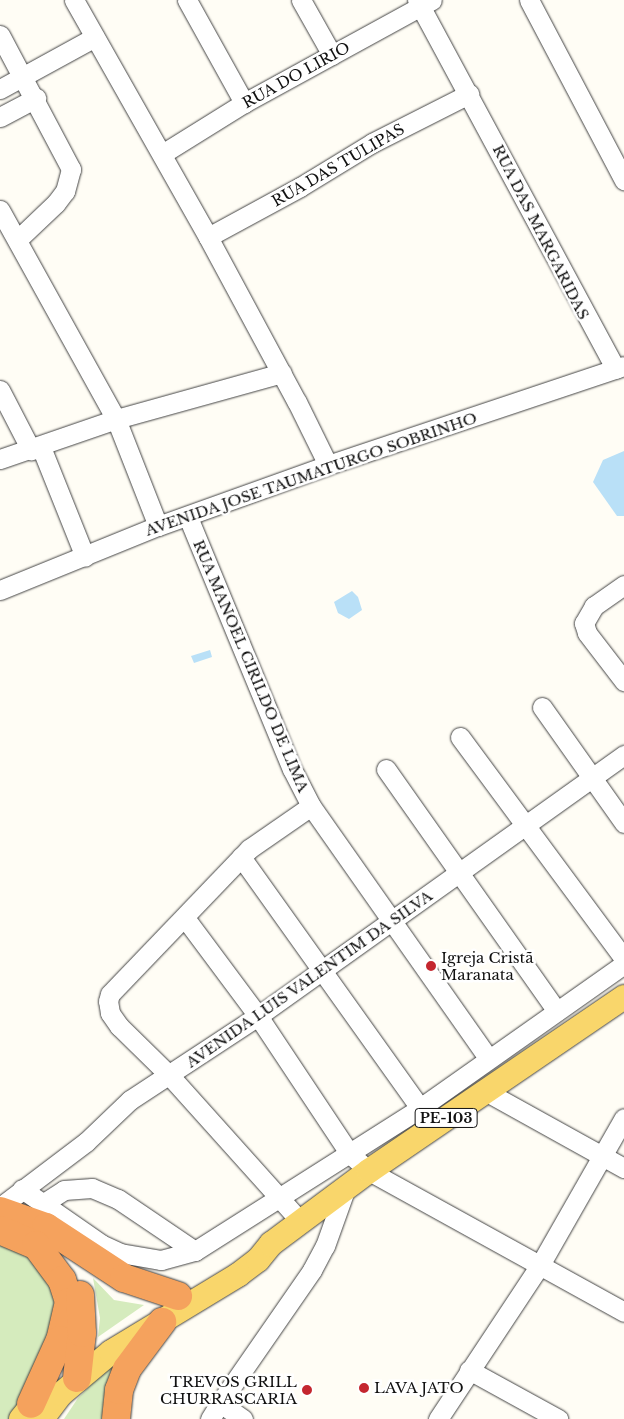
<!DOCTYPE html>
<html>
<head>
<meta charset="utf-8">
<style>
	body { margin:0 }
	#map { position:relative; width:624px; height:1419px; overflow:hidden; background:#fffdf5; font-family:"Libre Baskerville",serif }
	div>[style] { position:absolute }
	.green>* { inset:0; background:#d5ebbd }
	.water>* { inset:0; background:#b9e0f7 }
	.roads { filter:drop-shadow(0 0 1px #444) drop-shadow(0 0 1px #444) }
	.minor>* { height:19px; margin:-9.5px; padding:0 9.5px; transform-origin:9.5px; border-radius:9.5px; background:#fff }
	.major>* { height:24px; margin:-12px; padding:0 12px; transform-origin:12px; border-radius:12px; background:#f9d66b }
	.highway>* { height:28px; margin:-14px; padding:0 14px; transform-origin:14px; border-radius:14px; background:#f5a25d }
	.dots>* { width:14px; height:14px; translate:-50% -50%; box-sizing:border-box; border:2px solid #fff; border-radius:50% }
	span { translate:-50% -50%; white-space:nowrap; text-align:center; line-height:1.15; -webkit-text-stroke:5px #fff; paint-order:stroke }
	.shield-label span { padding:1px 4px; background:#fff; border:1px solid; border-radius:4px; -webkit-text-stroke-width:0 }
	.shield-label { font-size:14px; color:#111; font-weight:700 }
	.street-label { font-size:15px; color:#111 }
	.poi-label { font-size:15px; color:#111 }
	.left { translate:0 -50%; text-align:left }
	.right { translate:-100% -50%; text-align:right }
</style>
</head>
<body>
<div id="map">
	<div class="green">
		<div style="clip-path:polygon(0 1239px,40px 1260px,62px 1307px,18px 1419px,0 1419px)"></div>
		<div style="clip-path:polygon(93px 1278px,114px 1300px,144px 1305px,98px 1337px,100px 1318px)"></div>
		<div style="clip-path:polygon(120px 1356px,105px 1419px,64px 1419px,78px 1398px)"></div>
	</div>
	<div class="water">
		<div style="clip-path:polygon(624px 451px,624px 516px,617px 516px,593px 482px,603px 460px)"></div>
		<div style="clip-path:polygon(352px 591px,358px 597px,362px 610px,349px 619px,338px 613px,334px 602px)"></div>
		<div style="clip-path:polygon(210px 650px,212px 657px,194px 663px,191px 656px)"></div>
	</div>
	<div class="roads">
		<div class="minor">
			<div style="left:74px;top:0;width:272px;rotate:60.5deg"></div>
			<div style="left:208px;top:237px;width:187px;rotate:61.7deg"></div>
			<div style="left:297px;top:402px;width:70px;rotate:63.8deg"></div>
			<div style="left:187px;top:0;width:118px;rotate:61deg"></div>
			<div style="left:301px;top:0;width:63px;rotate:60.6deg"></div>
			<div style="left:417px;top:0;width:419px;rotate:61.7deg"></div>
			<div style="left:529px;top:0;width:204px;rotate:62.2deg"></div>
			<div style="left:0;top:35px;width:152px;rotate:62.1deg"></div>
			<div style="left:71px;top:169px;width:23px;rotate:105deg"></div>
			<div style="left:65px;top:191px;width:15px;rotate:127deg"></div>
			<div style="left:56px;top:203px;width:52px;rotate:136.5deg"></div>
			<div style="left:0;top:89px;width:108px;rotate:-28.7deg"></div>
			<div style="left:0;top:117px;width:41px;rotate:-27.8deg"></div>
			<div style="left:162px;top:154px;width:97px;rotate:-31.9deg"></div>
			<div style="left:244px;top:103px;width:214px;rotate:-28.7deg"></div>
			<div style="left:0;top:210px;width:239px;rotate:61deg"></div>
			<div style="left:116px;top:419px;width:115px;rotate:68.6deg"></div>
			<div style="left:208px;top:237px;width:105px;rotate:-28.5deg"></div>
			<div style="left:300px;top:187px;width:84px;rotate:-31.4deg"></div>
			<div style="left:372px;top:143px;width:109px;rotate:-26.8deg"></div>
			<div style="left:0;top:390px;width:68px;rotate:62.7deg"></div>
			<div style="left:41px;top:447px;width:118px;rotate:68.2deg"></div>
			<div style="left:0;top:459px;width:123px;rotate:-19deg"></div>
			<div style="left:116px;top:419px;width:172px;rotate:-15.5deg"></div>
			<div style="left:188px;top:517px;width:273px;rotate:67.6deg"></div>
			<div style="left:292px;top:769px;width:42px;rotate:62.8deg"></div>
			<div style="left:311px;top:806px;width:308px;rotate:54.9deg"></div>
			<div style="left:624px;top:585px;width:37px;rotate:145deg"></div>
			<div style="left:594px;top:606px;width:20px;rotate:120deg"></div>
			<div style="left:584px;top:623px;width:10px;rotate:73deg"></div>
			<div style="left:587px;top:633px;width:61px;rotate:52.4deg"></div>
			<div style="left:0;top:590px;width:170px;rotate:-22.1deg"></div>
			<div style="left:158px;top:526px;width:181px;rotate:-19.7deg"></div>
			<div style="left:328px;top:465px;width:312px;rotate:-18.5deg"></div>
			<div style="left:542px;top:707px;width:142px;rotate:54.7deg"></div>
			<div style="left:460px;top:737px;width:276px;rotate:53.5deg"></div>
			<div style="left:386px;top:769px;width:296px;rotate:54.8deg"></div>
			<div style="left:241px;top:857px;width:308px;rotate:54.5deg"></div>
			<div style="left:185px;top:918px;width:122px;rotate:53.3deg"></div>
			<div style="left:258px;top:1016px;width:164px;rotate:56.4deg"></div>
			<div style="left:349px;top:1153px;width:27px;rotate:42deg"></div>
			<div style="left:369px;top:1171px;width:291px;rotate:28.9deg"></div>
			<div style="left:485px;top:1091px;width:159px;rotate:29deg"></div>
			<div style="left:22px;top:1189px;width:96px;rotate:34.8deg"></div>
			<div style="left:101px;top:1244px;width:21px;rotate:25deg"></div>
			<div style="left:120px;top:1253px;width:42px;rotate:9.7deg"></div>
			<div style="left:161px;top:1260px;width:35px;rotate:-15deg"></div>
			<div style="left:195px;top:1251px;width:267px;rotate:-32.4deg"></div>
			<div style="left:420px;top:1108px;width:250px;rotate:-35.2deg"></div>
			<div style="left:44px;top:1203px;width:24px;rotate:-33deg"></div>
			<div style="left:64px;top:1190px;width:28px;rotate:-4deg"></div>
			<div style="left:92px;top:1188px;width:28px;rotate:23deg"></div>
			<div style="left:118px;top:1199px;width:93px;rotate:34deg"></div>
			<div style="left:0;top:1207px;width:108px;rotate:-37.1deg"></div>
			<div style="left:86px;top:1142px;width:61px;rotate:-43.7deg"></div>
			<div style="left:130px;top:1100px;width:153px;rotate:-33.3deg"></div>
			<div style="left:258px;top:1016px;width:450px;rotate:-35.5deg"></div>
			<div style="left:301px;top:1222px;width:196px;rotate:-131.9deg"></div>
			<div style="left:170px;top:1076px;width:71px;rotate:-135.6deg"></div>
			<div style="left:119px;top:1026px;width:16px;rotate:-125deg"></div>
			<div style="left:110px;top:1013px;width:12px;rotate:-99deg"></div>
			<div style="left:108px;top:1001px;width:7px;rotate:-74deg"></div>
			<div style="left:110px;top:994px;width:201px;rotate:-46.2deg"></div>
			<div style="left:249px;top:849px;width:75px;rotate:-34.7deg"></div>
			<div style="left:469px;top:1370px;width:102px;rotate:28.8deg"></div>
			<div style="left:210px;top:1419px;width:19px;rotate:-58deg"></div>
			<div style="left:243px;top:1419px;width:28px;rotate:-145deg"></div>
			<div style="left:220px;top:1403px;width:162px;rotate:-55.3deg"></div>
			<div style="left:312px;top:1270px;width:27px;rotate:-62deg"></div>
			<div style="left:325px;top:1246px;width:59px;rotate:-70.3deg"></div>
			<div style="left:438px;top:1419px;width:185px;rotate:-56.5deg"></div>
			<div style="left:540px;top:1265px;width:169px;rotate:-60.3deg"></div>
		</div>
		<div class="major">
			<div style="left:21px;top:1419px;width:36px;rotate:-51deg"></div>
			<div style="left:42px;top:1419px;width:31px;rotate:-53deg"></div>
			<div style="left:61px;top:1394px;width:65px;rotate:-40deg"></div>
			<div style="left:111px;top:1352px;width:149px;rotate:-31.2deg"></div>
			<div style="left:238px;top:1275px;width:25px;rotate:-37deg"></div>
			<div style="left:258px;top:1260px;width:21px;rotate:-51deg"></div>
			<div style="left:271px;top:1244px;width:122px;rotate:-36.7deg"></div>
			<div style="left:369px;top:1171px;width:309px;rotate:-34.3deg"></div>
		</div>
		<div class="highway">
			<div style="left:0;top:1211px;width:49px;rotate:19.2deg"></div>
			<div style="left:46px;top:1227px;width:93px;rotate:33.2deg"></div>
			<div style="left:124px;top:1278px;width:57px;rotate:18.4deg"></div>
			<div style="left:0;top:1230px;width:39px;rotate:23deg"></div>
			<div style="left:36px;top:1245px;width:44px;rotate:53.4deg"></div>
			<div style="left:62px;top:1280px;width:23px;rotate:72deg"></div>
			<div style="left:69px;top:1302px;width:39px;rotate:103deg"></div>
			<div style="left:60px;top:1340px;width:70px;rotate:114.4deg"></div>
			<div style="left:77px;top:1378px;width:45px;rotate:-83.7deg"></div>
			<div style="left:82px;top:1333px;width:38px;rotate:-93deg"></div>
			<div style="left:116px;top:1419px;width:29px;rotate:-84deg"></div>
			<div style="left:119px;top:1390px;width:22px;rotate:-69deg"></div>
			<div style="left:127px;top:1369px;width:59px;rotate:-53.3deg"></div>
		</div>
	</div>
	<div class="dots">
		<div style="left:431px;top:966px;background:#c4262e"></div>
		<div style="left:364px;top:1388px;background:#c4262e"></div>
		<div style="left:307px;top:1390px;background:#c4262e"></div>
	</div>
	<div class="shield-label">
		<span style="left:446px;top:1118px">PE-103</span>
	</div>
	<div class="street-label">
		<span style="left:296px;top:75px;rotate:-29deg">RUA DO LIRIO</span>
		<span style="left:338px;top:165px;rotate:-30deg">RUA DAS TULIPAS</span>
		<span style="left:541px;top:232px;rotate:63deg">RUA DAS MARGARIDAS</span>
		<span style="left:311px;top:474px;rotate:-19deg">AVENIDA JOSE TAUMATURGO SOBRINHO</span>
		<span style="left:251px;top:666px;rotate:67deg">RUA MANOEL CIRILDO DE LIMA</span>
		<span style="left:309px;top:979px;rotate:-35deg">AVENIDA LUIS VALENTIM DA SILVA</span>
	</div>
	<div class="poi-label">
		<span class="left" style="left:441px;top:966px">Igreja Cristã<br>Maranata</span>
		<span class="right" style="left:297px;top:1390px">TREVOS GRILL<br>CHURRASCARIA</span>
		<span class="left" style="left:374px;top:1388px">LAVA JATO</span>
	</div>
</div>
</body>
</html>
